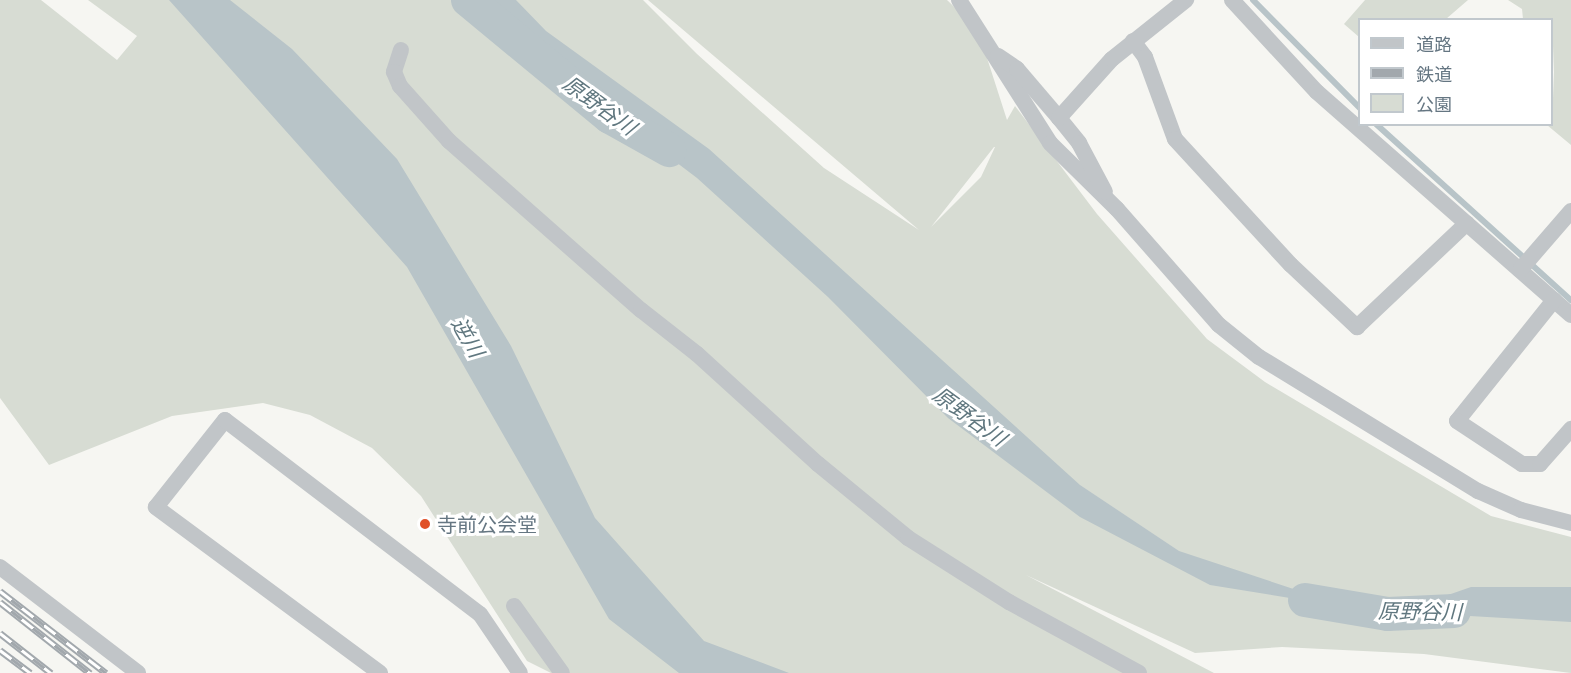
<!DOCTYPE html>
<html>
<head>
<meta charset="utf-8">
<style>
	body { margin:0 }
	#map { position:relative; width:1571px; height:673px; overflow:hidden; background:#f6f6f2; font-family:"Open Sans","Noto Sans JP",sans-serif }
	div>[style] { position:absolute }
	.green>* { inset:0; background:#d7dcd3 }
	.water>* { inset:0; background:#b8c4c8 }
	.stream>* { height:6px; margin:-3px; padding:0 3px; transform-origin:3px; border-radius:3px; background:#b8c4c8 }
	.river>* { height:34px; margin:-17px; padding:0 17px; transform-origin:17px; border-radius:17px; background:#b8c4c8 }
	.minor>* { height:16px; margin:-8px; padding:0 8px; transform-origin:8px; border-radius:8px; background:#c1c5c8 }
	.rail>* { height:7px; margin-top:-3.5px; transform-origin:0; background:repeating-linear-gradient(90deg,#fff 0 14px,#a2a8ad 0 28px); box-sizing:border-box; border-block:2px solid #a2a8ad }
	.dots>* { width:16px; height:16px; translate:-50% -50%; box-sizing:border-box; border:3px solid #fff; border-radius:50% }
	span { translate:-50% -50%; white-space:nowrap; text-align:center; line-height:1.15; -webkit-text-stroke:6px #fff; paint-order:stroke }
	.poi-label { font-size:20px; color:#657682 }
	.left { translate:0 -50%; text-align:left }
	.water-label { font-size:21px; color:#60777f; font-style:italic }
	.legend { position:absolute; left:1358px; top:18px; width:195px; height:108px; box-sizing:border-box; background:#fff; border:2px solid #c1c8cd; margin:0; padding:8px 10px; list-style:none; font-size:18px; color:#657682 }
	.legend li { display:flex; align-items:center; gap:12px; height:30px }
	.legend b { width:30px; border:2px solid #c1c8cd }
</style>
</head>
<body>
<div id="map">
	<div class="green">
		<div style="clip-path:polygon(evenodd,0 0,41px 0,117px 60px,137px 36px,88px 0,643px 0,697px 54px,824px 168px,919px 230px,648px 0,947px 0,978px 30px,1007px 120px,1015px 106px,1097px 214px,1207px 339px,1265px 382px,1491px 516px,1571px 537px,1571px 673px,1424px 654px,1282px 647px,1195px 653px,1026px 575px,1214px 673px,551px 673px,527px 661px,421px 496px,372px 448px,310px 415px,263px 403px,172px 416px,49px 465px,0 398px,0 0,995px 147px,981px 177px,931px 227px,994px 147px,995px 147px)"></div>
		<div style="clip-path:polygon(1365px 0,1468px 0,1446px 19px,1360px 20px,1359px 37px,1344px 24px)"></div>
		<div style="clip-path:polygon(1508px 0,1571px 0,1571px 145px,1547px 125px,1552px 124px,1554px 72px,1552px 20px,1523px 19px,1522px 9px)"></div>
	</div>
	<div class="water">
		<div style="clip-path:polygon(169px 0,230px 0,292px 49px,397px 159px,511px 346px,595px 518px,704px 641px,789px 673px,905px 673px,679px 673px,609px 619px,407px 267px)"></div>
		<div style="clip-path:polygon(462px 0,516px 0,546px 31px,709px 149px,1080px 485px,1179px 551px,1351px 608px,1210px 585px,1080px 517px,948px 418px,828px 297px,697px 178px)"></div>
		<div style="clip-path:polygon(1471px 587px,1571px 587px,1571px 622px,1366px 610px,1422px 604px)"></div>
	</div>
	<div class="stream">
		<div style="left:1253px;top:0;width:152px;rotate:45.3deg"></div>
		<div style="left:1376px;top:124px;width:263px;rotate:42.1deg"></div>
	</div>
	<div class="river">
		<div style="left:468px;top:0;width:184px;rotate:39.5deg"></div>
		<div style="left:610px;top:117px;width:68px;rotate:29.2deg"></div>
		<div style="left:1305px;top:600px;width:84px;rotate:9.6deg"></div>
		<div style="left:1388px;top:614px;width:66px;rotate:-2.6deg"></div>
	</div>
	<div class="minor">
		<div style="left:959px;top:0;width:169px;rotate:57.5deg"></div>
		<div style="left:1050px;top:143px;width:94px;rotate:44.6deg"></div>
		<div style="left:1117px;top:209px;width:154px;rotate:48.7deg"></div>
		<div style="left:1219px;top:325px;width:51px;rotate:38.7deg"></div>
		<div style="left:1259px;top:357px;width:257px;rotate:31.5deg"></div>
		<div style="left:1478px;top:491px;width:47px;rotate:23.8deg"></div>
		<div style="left:1521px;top:510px;width:52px;rotate:14.6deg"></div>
		<div style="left:1232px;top:0;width:125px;rotate:47.3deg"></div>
		<div style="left:1317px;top:92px;width:338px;rotate:41.3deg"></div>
		<div style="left:1133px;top:41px;width:20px;rotate:53deg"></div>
		<div style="left:1145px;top:57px;width:87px;rotate:69.9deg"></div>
		<div style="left:1175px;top:139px;width:171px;rotate:47.4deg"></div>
		<div style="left:1291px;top:265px;width:91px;rotate:43.2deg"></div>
		<div style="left:1357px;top:327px;width:151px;rotate:-43.4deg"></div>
		<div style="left:401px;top:50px;width:23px;rotate:108deg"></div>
		<div style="left:394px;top:72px;width:15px;rotate:67deg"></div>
		<div style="left:400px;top:86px;width:74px;rotate:48.3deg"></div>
		<div style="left:449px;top:141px;width:256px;rotate:41.4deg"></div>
		<div style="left:641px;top:310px;width:71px;rotate:38.2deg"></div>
		<div style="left:697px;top:354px;width:164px;rotate:42.3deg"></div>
		<div style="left:818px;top:464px;width:117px;rotate:39.4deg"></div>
		<div style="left:908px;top:538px;width:120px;rotate:32.4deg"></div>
		<div style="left:1009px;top:602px;width:148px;rotate:28.6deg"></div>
		<div style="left:998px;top:56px;width:23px;rotate:34deg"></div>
		<div style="left:1017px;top:69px;width:65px;rotate:49.4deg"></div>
		<div style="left:1059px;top:118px;width:32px;rotate:51deg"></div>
		<div style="left:1079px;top:143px;width:55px;rotate:62deg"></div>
		<div style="left:1059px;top:118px;width:79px;rotate:-48.1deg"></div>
		<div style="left:1112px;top:59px;width:95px;rotate:-38.6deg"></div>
		<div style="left:1520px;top:270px;width:78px;rotate:-49.2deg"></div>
		<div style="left:1554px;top:300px;width:155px;rotate:128.7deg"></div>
		<div style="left:1457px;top:421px;width:78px;rotate:33.5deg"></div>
		<div style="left:1522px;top:464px;width:18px"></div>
		<div style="left:1540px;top:464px;width:47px;rotate:-48.5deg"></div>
		<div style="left:0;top:567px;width:174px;rotate:37.5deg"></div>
		<div style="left:514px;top:606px;width:82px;rotate:54.4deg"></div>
		<div style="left:380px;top:673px;width:279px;rotate:-143.5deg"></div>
		<div style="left:156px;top:507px;width:111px;rotate:-51.6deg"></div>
		<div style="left:225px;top:420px;width:320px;rotate:37.3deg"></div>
		<div style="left:480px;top:614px;width:71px;rotate:55.9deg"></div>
	</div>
	<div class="rail">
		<div style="left:0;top:591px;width:134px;rotate:37.7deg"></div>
		<div style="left:0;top:602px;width:115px;rotate:38.3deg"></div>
		<div style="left:0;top:633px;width:65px;rotate:38.1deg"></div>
		<div style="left:0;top:650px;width:38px;rotate:37deg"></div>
	</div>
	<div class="dots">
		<div style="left:425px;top:524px;background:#e05128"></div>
	</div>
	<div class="poi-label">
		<span class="left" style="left:437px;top:524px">寺前公会堂</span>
	</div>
	<div class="water-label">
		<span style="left:600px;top:105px;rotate:36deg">原野谷川</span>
		<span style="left:468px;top:337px;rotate:60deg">逆川</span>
		<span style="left:970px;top:416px;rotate:36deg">原野谷川</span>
		<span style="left:1420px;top:611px;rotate:1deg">原野谷川</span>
	</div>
	<ul class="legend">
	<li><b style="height:8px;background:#c1c5c8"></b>道路</li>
	<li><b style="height:8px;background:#a2a8ad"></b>鉄道</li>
	<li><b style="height:16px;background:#d7dcd3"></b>公園</li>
	</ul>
</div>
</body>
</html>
